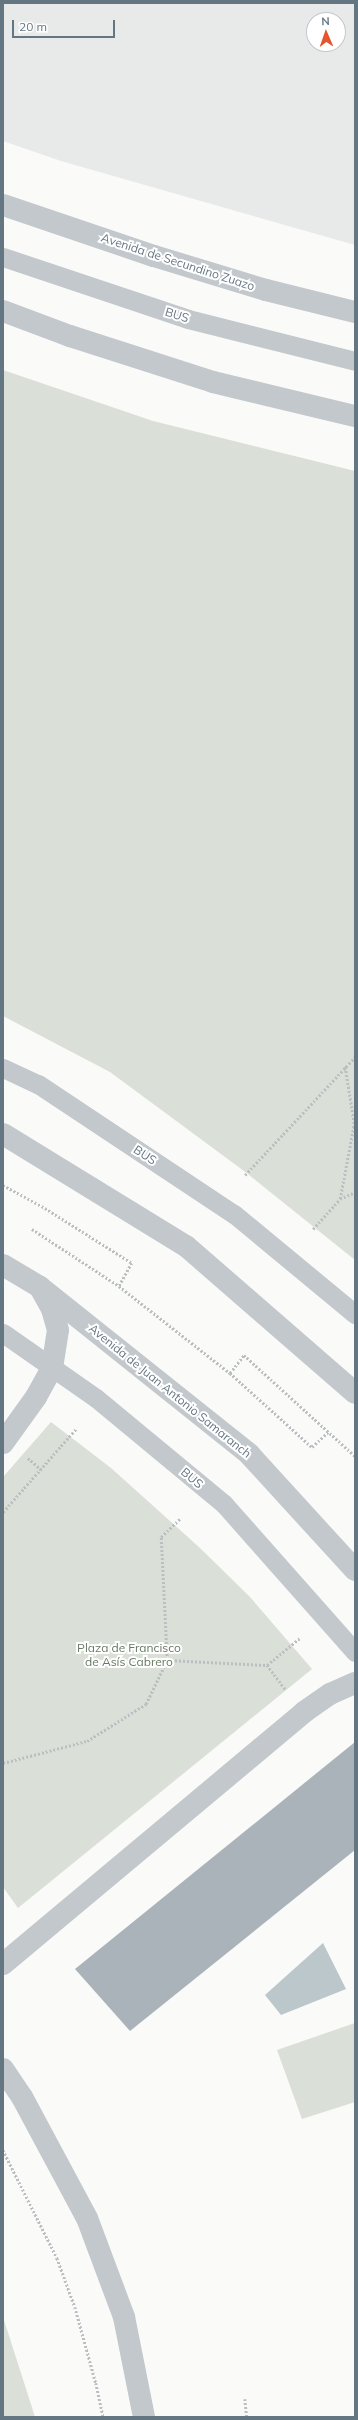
<!DOCTYPE html>
<html>
<head>
<meta charset="utf-8">
<style>
	body { margin:0 }
	#map { position:relative; width:358px; height:2420px; overflow:hidden; background:#fafaf8; font-family:Mulish,sans-serif }
	div>[style] { position:absolute }
	.built>* { inset:0; background:#e8e9e9 }
	.green>* { inset:0; background:#dadfd7 }
	.water>* { inset:0; background:#bbc7cb }
	.building>* { inset:0; background:#aab3b9 }
	.path>* { height:2.5px; margin-top:-1.25px; transform-origin:0; background:repeating-linear-gradient(90deg,#bbbfc2 0 2px,transparent 0 4px) }
	.service>* { height:19px; margin:-9.5px; padding:0 9.5px; transform-origin:9.5px; border-radius:9.5px; background:#c3c8cc }
	.minor>* { height:22px; margin:-11px; padding:0 11px; transform-origin:11px; border-radius:11px; background:#c3c8cc }
	.tertiary>* { height:22px; margin:-11px; padding:0 11px; transform-origin:11px; border-radius:11px; background:#c3c8cc }
	span { translate:-50% -50%; white-space:nowrap; text-align:center; line-height:1.15; -webkit-text-stroke:4px #fff; paint-order:stroke }
	.street-label { font-size:12px; color:#657683 }
	.park-label { font-size:12px; color:#687a64 }
	.frame { position:absolute; inset:0; border:4px solid #657683; pointer-events:none }
	.north { position:absolute; left:306px; top:12px; width:40px; height:40px; box-sizing:border-box; background:#fff; border:1px solid #c1c8cd; border-radius:50%; rotate:358deg; font-size:11px; font-weight:700; line-height:16px; text-align:center; color:#657683 }
	.north::after { content:''; display:block; margin:auto; width:14px; height:18px; background:#e4572e; clip-path:polygon(50% 0,100% 100%,50% 72%,0 100%) }
	.scale { position:absolute; left:12px; top:20px; width:103px; height:18px; box-sizing:border-box; border:2px solid #657683; border-top:0; padding-left:5px; font-size:12px; line-height:14px; white-space:nowrap; color:#657683; -webkit-text-stroke:3px #fff; paint-order:stroke }
</style>
</head>
<body>
<div id="map">
	<div class="built">
		<div style="clip-path:polygon(evenodd,3px 3px,355px 3px,355px 245px,61px 161px,3px 141px,3px 3px,314px 20px,338px 20px,338px 44px,314px 44px,314px 20px)"></div>
	</div>
	<div class="green">
		<div style="clip-path:polygon(3px 370px,153px 421px,355px 471px,355px 1260px,244px 1171px,110px 1072px,3px 1016px)"></div>
		<div style="clip-path:polygon(51px 1422px,111px 1468px,200px 1548px,250px 1597px,312px 1669px,18px 1908px,3px 1887px,3px 1477px)"></div>
		<div style="clip-path:polygon(355px 2023px,355px 2102px,302px 2119px,277px 2050px)"></div>
		<div style="clip-path:polygon(3px 2317px,35px 2417px,3px 2417px)"></div>
	</div>
	<div class="water">
		<div style="clip-path:polygon(323px 1943px,346px 1989px,281px 2015px,265px 1995px)"></div>
	</div>
	<div class="building">
		<div style="clip-path:polygon(355px 1742px,355px 1850px,130px 2031px,75px 1969px)"></div>
	</div>
	<div class="path">
		<div style="left:245px;top:1175px;width:161px;rotate:-47deg"></div>
		<div style="left:3px;top:1185px;width:48px;rotate:28.7deg"></div>
		<div style="left:45px;top:1208px;width:103px;rotate:32.3deg"></div>
		<div style="left:132px;top:1263px;width:26px;rotate:119deg"></div>
		<div style="left:340px;top:1199px;width:76px;rotate:-79.4deg"></div>
		<div style="left:354px;top:1124px;width:58px;rotate:-99deg"></div>
		<div style="left:32px;top:1229px;width:104px;rotate:33.2deg"></div>
		<div style="left:119px;top:1286px;width:141px;rotate:38.1deg"></div>
		<div style="left:230px;top:1373px;width:110px;rotate:42.1deg"></div>
		<div style="left:312px;top:1447px;width:23px;rotate:-43deg"></div>
		<div style="left:313px;top:1229px;width:40px;rotate:-48deg"></div>
		<div style="left:340px;top:1199px;width:17px;rotate:-25deg"></div>
		<div style="left:230px;top:1373px;width:23px;rotate:-52deg"></div>
		<div style="left:244px;top:1355px;width:150px;rotate:42.3deg"></div>
		<div style="left:28px;top:1458px;width:18px;rotate:41deg"></div>
		<div style="left:3px;top:1512px;width:111px;rotate:-48.7deg"></div>
		<div style="left:167px;top:1660px;width:100px;rotate:2.9deg"></div>
		<div style="left:267px;top:1665px;width:43px;rotate:-39.3deg"></div>
		<div style="left:267px;top:1665px;width:31px;rotate:53deg"></div>
		<div style="left:3px;top:1763px;width:87px;rotate:-14.7deg"></div>
		<div style="left:87px;top:1741px;width:70px;rotate:-32.1deg"></div>
		<div style="left:146px;top:1704px;width:49px;rotate:-64.5deg"></div>
		<div style="left:167px;top:1660px;width:123px;rotate:-92.8deg"></div>
		<div style="left:161px;top:1537px;width:28px;rotate:-44deg"></div>
		<div style="left:3px;top:2150px;width:121px;rotate:63.4deg"></div>
		<div style="left:57px;top:2258px;width:52px;rotate:69.8deg"></div>
		<div style="left:75px;top:2307px;width:79px;rotate:74.6deg"></div>
		<div style="left:96px;top:2383px;width:35px;rotate:78deg"></div>
		<div style="left:245px;top:2399px;width:18px;rotate:84deg"></div>
	</div>
	<div class="service">
		<div style="left:3px;top:257px;width:195px;rotate:18.5deg"></div>
		<div style="left:188px;top:319px;width:172px;rotate:14.1deg"></div>
		<div style="left:3px;top:1068px;width:38px;rotate:25deg"></div>
		<div style="left:38px;top:1084px;width:235px;rotate:33.6deg"></div>
		<div style="left:234px;top:1214px;width:157px;rotate:39.6deg"></div>
		<div style="left:3px;top:1333px;width:113px;rotate:35deg"></div>
		<div style="left:96px;top:1398px;width:166px;rotate:39.6deg"></div>
		<div style="left:224px;top:1504px;width:198px;rotate:48.5deg"></div>
	</div>
	<div class="minor">
		<div style="left:3px;top:1443px;width:57px;rotate:-54.3deg"></div>
		<div style="left:36px;top:1397px;width:33px;rotate:-61deg"></div>
		<div style="left:52px;top:1368px;width:38px;rotate:-81deg"></div>
		<div style="left:58px;top:1330px;width:22px;rotate:-106deg"></div>
		<div style="left:52px;top:1309px;width:25px;rotate:-119deg"></div>
		<div style="left:3px;top:1964px;width:393px;rotate:-39.9deg"></div>
		<div style="left:304px;top:1712px;width:32px;rotate:-35deg"></div>
		<div style="left:330px;top:1694px;width:27px;rotate:-24deg"></div>
		<div style="left:3px;top:2069px;width:34px;rotate:56deg"></div>
		<div style="left:22px;top:2097px;width:137px;rotate:61.8deg"></div>
		<div style="left:87px;top:2218px;width:106px;rotate:69.5deg"></div>
		<div style="left:124px;top:2317px;width:102px;rotate:78.7deg"></div>
	</div>
	<div class="tertiary">
		<div style="left:3px;top:205px;width:159px;rotate:18.7deg"></div>
		<div style="left:154px;top:256px;width:117px;rotate:16.9deg"></div>
		<div style="left:266px;top:290px;width:92px;rotate:13.9deg"></div>
		<div style="left:3px;top:311px;width:72px;rotate:20.5deg"></div>
		<div style="left:70px;top:336px;width:150px;rotate:17.8deg"></div>
		<div style="left:213px;top:382px;width:146px;rotate:13.5deg"></div>
		<div style="left:3px;top:1134px;width:215px;rotate:31.5deg"></div>
		<div style="left:186px;top:1246px;width:224px;rotate:41deg"></div>
		<div style="left:3px;top:1265px;width:43px;rotate:30.7deg"></div>
		<div style="left:40px;top:1287px;width:268px;rotate:38.6deg"></div>
		<div style="left:249px;top:1454px;width:157px;rotate:47.6deg"></div>
	</div>
	<div class="street-label">
		<span style="left:178px;top:262px;rotate:18deg">Avenida de Secundino Zuazo</span>
		<span style="left:177px;top:315px;rotate:17deg">BUS</span>
		<span style="left:145px;top:1155px;rotate:33deg">BUS</span>
		<span style="left:170px;top:1391px;rotate:39deg">Avenida de Juan Antonio Samaranch</span>
		<span style="left:192px;top:1478px;rotate:40deg">BUS</span>
	</div>
	<div class="park-label">
		<span style="left:129px;top:1655px">Plaza de Francisco<br>de Asís Cabrero</span>
	</div>
	<div class="frame"></div>
	<div class="north">N</div>
	<div class="scale">20 m</div>
</div>
</body>
</html>
